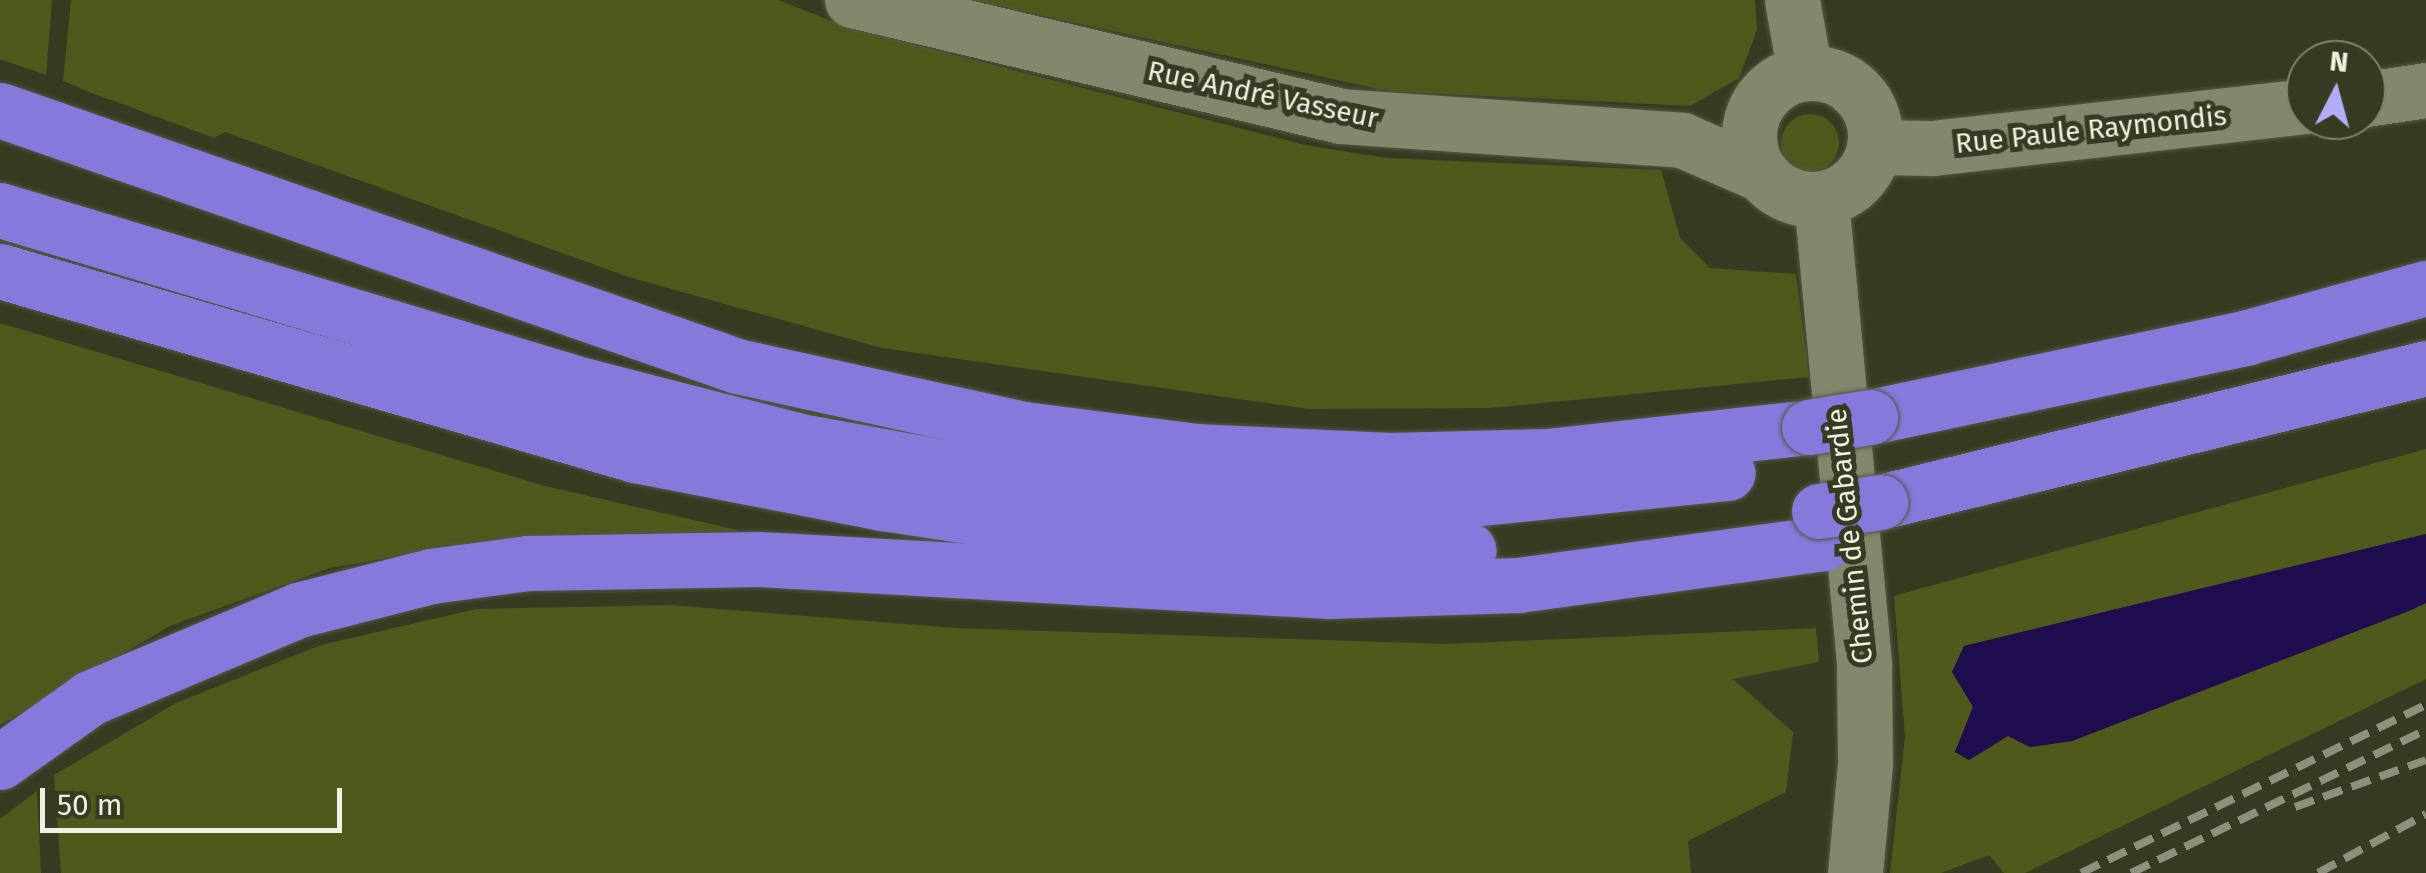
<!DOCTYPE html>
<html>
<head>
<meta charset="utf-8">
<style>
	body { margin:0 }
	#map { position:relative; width:2426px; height:873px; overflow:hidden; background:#363b22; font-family:"Fira Sans",sans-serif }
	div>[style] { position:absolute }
	.green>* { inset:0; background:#4f591c }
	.round { border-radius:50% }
	.water>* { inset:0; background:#1f0d50 }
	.roads { filter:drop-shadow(0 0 2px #545842) drop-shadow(0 0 2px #545842) }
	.minor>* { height:55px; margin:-27.5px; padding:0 27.5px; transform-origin:27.5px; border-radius:27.5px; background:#81886c }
	.minor>.ring { margin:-27.5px; padding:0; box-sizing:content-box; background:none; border:55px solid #81886c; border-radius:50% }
	.highway>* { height:55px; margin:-27.5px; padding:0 27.5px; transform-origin:27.5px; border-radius:27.5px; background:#857adc }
	.rail>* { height:8px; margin-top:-4px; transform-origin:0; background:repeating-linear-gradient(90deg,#8c907c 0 20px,transparent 0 30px) }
	.bridges { filter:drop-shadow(0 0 2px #545842) drop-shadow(0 0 2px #545842) }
	.highway-bridge>* { height:55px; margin:-27.5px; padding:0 27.5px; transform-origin:27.5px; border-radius:27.5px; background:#857adc }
	span { translate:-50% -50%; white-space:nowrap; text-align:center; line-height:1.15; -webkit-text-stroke:10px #363b22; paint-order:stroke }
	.street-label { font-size:28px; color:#eff2e3 }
	.north { position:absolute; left:2286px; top:40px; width:100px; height:100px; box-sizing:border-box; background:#363b22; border:2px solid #80846f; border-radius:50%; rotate:6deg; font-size:28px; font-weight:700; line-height:40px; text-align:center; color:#eff2e3 }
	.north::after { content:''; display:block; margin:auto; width:35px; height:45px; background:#b2adf9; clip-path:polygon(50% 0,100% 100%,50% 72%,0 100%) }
	.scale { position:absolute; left:40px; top:788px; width:302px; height:45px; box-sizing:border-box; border:5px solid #eff2e3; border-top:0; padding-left:12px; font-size:30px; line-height:35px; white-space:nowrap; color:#eff2e3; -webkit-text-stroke:8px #363b22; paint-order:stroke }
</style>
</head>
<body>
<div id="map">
	<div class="green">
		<div style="clip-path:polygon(0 0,52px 0,46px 75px,0 59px)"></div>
		<div style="clip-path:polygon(71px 0,778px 0,850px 28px,1305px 145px,1386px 158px,1661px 170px,1680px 238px,1710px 268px,1796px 274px,1809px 377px,1491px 408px,1308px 409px,882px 348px,629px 277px,225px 132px,214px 138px,92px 93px,63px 81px)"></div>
		<div style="clip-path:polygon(972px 0,1755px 0,1757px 30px,1739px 78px,1690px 106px,1387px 91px)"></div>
		<div class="round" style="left:1781px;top:114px;width:58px;height:58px"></div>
		<div style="clip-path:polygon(0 323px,545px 486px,737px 530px,734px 540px,423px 552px,330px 568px,170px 626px,0 725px)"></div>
		<div style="clip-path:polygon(2426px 449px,2426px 534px,1964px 646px,1952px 672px,1973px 706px,1955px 752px,1969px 760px,2008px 736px,2030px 747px,2072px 741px,2426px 603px,2426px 679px,2025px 873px,2004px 873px,1989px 855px,1941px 873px,1890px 873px,1905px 737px,1894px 596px)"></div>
		<div style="clip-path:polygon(670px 605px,956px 628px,1448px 644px,1816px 628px,1819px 662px,1733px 679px,1793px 732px,1786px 792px,1688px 841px,1691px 873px,61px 873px,54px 775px,176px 703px,321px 645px,476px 609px)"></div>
		<div style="clip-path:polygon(37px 791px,41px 873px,0 873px,0 819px)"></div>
	</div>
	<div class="water">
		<div style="clip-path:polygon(2426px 534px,2426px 603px,2409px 611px,2072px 741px,2030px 747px,2008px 736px,1969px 760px,1955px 752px,1973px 707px,1952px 672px,1964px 646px)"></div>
	</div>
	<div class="roads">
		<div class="minor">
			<div style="left:852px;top:0;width:503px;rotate:13.34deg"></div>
			<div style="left:1341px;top:116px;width:342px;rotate:4deg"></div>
			<div style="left:1682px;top:140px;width:88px;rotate:23.4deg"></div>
			<div style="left:1792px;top:0;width:74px;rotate:79.9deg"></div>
			<div class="ring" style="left:1749px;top:73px;width:71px;height:71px"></div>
			<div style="left:2366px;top:99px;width:61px;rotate:-8.5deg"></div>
			<div style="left:1875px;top:147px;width:57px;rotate:1deg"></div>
			<div style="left:1932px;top:148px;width:376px;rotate:-6.4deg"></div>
			<div style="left:1821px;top:199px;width:469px;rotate:84.7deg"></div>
			<div style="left:1864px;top:666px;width:98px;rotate:89.4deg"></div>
			<div style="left:1865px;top:764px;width:109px;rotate:95.2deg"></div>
		</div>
		<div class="highway">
			<div style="left:0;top:110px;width:780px;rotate:19.15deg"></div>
			<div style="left:737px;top:366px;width:294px;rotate:12.4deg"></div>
			<div style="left:1024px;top:429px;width:172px;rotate:7.3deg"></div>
			<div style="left:1195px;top:451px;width:196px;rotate:2.6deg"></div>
			<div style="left:1391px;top:460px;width:156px;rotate:-1.5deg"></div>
			<div style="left:1547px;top:456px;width:264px;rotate:-6.3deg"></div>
			<div style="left:0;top:210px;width:612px;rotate:16.72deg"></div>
			<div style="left:586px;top:386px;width:221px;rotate:14.4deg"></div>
			<div style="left:800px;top:441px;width:206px;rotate:10.3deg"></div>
			<div style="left:1003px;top:478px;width:312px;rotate:4.4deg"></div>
			<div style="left:1314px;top:502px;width:147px;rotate:-0.8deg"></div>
			<div style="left:1461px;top:500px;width:268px;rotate:-5.8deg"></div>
			<div style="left:0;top:271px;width:661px;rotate:16.16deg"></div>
			<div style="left:635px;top:455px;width:252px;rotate:11deg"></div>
			<div style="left:882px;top:503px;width:194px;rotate:8.6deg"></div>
			<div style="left:1074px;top:532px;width:395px;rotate:2.6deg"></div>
			<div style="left:1870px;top:417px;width:386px;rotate:-11.9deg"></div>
			<div style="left:2248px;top:337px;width:185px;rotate:-15.4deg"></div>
			<div style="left:1880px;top:502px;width:562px;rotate:-13.79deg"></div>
			<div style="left:0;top:762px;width:110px;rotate:-35.4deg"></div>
			<div style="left:90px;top:698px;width:226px;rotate:-22.9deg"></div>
			<div style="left:298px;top:610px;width:137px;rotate:-14.3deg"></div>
			<div style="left:431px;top:576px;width:98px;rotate:-7.6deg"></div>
			<div style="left:528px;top:563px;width:231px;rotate:-1deg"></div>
			<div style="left:759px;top:559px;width:571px;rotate:3.21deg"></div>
			<div style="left:1329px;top:591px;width:189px;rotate:-1.8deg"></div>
			<div style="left:1518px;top:585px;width:308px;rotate:-7.8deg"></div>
		</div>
	</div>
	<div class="rail">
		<div style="left:2295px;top:807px;width:139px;rotate:-19.7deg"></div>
		<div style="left:2081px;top:873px;width:384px;rotate:-26deg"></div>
		<div style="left:2131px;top:873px;width:328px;rotate:-25.9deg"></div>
		<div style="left:2318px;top:873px;width:123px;rotate:-28.6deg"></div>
	</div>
	<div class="bridges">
		<div class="highway-bridge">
			<div style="left:1809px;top:427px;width:62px;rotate:-9.3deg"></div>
			<div style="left:1819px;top:511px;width:62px;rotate:-8.4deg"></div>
		</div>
	</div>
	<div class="street-label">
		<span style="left:1263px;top:95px;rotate:12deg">Rue André Vasseur</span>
		<span style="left:2091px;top:130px;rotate:-6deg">Rue Paule Raymondis</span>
		<span style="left:1850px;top:536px;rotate:-96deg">Chemin de Gabardie</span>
	</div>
	<div class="north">N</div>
	<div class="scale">50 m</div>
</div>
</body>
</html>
